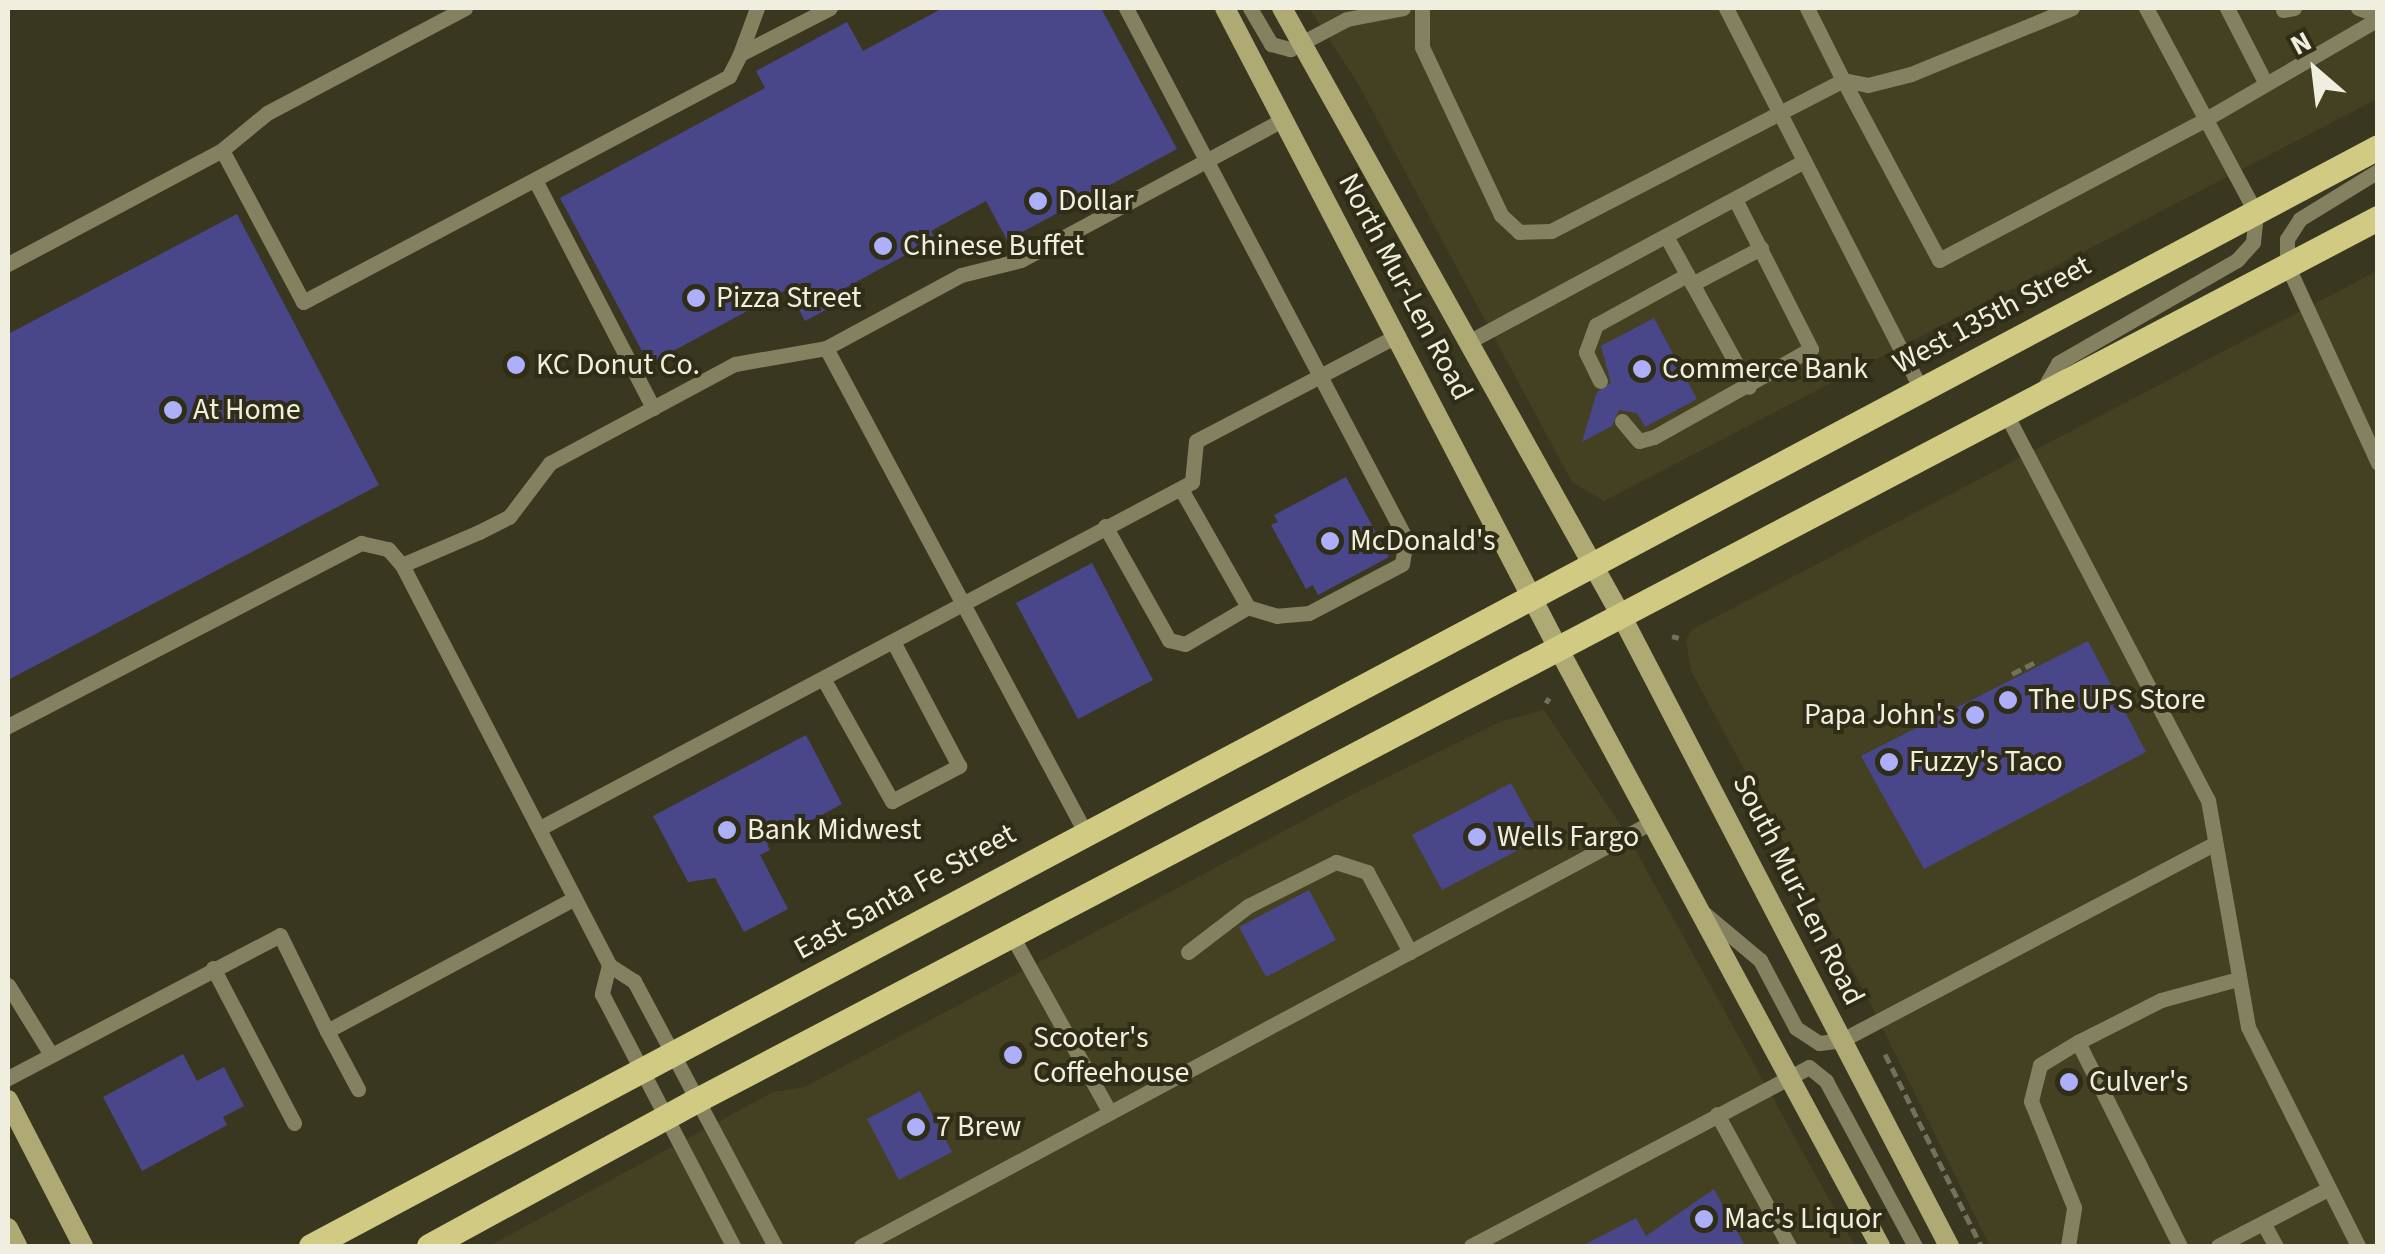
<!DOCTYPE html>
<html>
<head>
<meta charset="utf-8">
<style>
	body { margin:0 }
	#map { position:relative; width:2385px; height:1254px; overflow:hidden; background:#393720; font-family:"Source Sans 3",sans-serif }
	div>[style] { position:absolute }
	.built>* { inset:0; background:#434121 }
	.building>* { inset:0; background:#494789 }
	.path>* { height:5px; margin-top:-2.5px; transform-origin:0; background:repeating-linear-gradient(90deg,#72715c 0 10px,transparent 0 15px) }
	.lane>* { height:15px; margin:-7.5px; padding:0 7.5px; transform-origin:7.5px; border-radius:7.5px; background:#83815f }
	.secondary>* { height:20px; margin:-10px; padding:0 10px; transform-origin:10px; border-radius:10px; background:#afaa74 }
	.primary>* { height:25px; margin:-12.5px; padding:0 12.5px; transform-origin:12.5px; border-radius:12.5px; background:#d0ca83 }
	.dots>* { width:28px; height:28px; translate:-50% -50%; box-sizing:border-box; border:5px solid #2f2d16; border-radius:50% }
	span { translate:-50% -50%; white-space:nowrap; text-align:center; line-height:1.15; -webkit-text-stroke:8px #2f2d16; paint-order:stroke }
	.poi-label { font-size:30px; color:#efeedf }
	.left { translate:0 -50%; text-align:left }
	.right { translate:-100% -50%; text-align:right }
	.street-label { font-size:30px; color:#efeedf }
	.frame { position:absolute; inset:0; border:10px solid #efeedf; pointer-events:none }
	.north { position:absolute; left:2265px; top:20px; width:100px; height:100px; -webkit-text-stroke:8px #2f2d16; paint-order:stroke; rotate:332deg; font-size:28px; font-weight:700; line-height:40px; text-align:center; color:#efeedf }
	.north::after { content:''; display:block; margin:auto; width:35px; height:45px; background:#efeedf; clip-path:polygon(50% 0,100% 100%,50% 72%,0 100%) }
</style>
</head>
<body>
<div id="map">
	<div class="built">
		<div style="clip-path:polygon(1309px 8px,2377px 8px,2377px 99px,1604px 501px,1572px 482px,1357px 82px)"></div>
		<div style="clip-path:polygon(2377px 271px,2377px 1246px,1990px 1246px,1867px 997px,1691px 671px,1686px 639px,1693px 629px)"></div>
		<div style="clip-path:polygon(1544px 710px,1627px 835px,1855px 1246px,489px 1246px,773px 1092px,805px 1087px,1359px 791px,1502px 721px)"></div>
	</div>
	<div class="building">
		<div style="clip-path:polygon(943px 8px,1101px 8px,1177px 149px,1007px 240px,986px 201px,931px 231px,935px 239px,845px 288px,850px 297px,805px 321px,788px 289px,649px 364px,560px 198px,765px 88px,756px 71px,847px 22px,863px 51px)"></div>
		<div style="clip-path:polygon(237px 214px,379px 485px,8px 680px,8px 334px)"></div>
		<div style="clip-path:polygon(1654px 318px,1697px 399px,1645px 427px,1637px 413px,1619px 410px,1612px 426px,1582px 442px,1597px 392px,1611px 383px,1601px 346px)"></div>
		<div style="clip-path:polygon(1346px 477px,1389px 557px,1318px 595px,1313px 585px,1306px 589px,1271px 525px,1278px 522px,1274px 515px)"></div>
		<div style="clip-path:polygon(1092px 563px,1153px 680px,1078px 719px,1016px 603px)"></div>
		<div style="clip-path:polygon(2088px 641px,2146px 752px,1924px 869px,1861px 756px)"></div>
		<div style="clip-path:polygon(806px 735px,842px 804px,767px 844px,770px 850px,760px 855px,788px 909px,744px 932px,715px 878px,688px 882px,653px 816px)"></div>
		<div style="clip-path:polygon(1511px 783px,1541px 838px,1442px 890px,1412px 835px)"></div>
		<div style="clip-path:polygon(1309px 890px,1336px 940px,1266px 977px,1239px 927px)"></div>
		<div style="clip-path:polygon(183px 1054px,197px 1081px,224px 1067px,244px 1106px,223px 1117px,227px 1125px,142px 1171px,103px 1097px)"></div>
		<div style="clip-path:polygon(920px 1091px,952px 1152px,899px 1180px,867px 1119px)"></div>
		<div style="clip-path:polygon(1714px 1189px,1745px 1246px,1582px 1246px,1636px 1218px,1646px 1236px)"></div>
	</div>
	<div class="path">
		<div style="left:1672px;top:636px;width:7px;rotate:16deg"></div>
		<div style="left:2012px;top:674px;width:27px;rotate:-27deg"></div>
		<div style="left:1546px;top:703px;width:6px;rotate:-59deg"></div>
		<div style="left:1885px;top:1054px;width:215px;rotate:63.4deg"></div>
	</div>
	<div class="lane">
		<div style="left:1126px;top:8px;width:600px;rotate:62.2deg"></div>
		<div style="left:1406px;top:539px;width:25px;rotate:99deg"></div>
		<div style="left:1402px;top:564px;width:105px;rotate:152.2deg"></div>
		<div style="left:1309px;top:613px;width:32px;rotate:175deg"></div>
		<div style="left:1277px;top:616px;width:30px;rotate:-163deg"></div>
		<div style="left:1250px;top:8px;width:42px;rotate:59.7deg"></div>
		<div style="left:1271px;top:44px;width:20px;rotate:15deg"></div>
		<div style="left:1290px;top:49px;width:64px;rotate:-27.8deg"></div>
		<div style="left:1347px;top:19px;width:57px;rotate:-11.1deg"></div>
		<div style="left:1422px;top:8px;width:39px;rotate:90deg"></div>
		<div style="left:1422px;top:47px;width:186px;rotate:64.8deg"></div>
		<div style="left:1501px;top:215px;width:25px;rotate:43deg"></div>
		<div style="left:1519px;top:232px;width:32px;rotate:-2deg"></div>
		<div style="left:1551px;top:231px;width:329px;rotate:-27.3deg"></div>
		<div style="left:1843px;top:80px;width:80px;rotate:-116.6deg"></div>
		<div style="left:1726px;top:8px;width:428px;rotate:62.9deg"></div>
		<div style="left:2227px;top:8px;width:85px;rotate:62.8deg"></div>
		<div style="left:2358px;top:8px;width:21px;rotate:19deg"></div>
		<div style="left:2283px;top:10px;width:11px;rotate:-10deg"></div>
		<div style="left:740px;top:54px;width:49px;rotate:-69.7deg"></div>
		<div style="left:1843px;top:80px;width:204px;rotate:61.9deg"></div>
		<div style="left:1939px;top:260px;width:302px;rotate:-27.8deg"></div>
		<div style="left:2206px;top:119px;width:199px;rotate:-30.2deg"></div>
		<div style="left:1843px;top:80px;width:25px;rotate:11deg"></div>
		<div style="left:1868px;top:85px;width:44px;rotate:-14.3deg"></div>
		<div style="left:1911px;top:74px;width:174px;rotate:-22.3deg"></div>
		<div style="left:222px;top:150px;width:58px;rotate:-39.4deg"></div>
		<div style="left:267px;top:113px;width:224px;rotate:-27.9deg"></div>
		<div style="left:2378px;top:171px;width:92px;rotate:148.4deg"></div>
		<div style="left:2300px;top:219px;width:24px;rotate:123deg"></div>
		<div style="left:2287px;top:239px;width:26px;rotate:90deg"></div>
		<div style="left:2287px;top:265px;width:218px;rotate:65.3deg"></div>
		<div style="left:535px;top:180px;width:257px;rotate:62.6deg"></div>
		<div style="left:1666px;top:236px;width:172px;rotate:61.2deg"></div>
		<div style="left:8px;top:264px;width:242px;rotate:-28deg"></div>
		<div style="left:222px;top:150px;width:172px;rotate:61.9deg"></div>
		<div style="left:303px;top:302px;width:482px;rotate:-27.9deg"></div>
		<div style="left:729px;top:76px;width:25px;rotate:-63deg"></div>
		<div style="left:740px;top:54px;width:101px;rotate:-27.1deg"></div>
		<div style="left:1692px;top:284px;width:78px;rotate:-27.6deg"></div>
		<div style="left:1470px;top:341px;width:376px;rotate:-28.3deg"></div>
		<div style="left:826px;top:348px;width:547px;rotate:61.84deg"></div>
		<div style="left:1600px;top:381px;width:32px;rotate:-116deg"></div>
		<div style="left:1586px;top:352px;width:29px;rotate:-70deg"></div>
		<div style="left:1596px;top:325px;width:104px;rotate:-28.8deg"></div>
		<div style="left:2041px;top:393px;width:34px;rotate:-60deg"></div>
		<div style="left:2058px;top:363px;width:207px;rotate:-29.9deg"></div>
		<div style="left:2237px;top:260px;width:24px;rotate:-48deg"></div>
		<div style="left:2253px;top:242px;width:29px;rotate:-84deg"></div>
		<div style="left:2256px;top:213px;width:233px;rotate:-118.2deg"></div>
		<div style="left:2006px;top:414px;width:436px;rotate:62.4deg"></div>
		<div style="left:2208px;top:800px;width:230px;rotate:80deg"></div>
		<div style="left:2248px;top:1027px;width:245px;rotate:63.3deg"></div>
		<div style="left:1622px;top:421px;width:26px;rotate:50deg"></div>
		<div style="left:1639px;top:441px;width:16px;rotate:-15deg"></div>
		<div style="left:1654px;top:437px;width:180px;rotate:-29.3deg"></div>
		<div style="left:1811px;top:349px;width:168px;rotate:-116.9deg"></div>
		<div style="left:1105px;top:526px;width:131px;rotate:60.7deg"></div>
		<div style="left:1169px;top:640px;width:16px;rotate:14deg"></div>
		<div style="left:1185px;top:644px;width:73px;rotate:-30.4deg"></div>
		<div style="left:1248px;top:607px;width:136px;rotate:-119.6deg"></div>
		<div style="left:402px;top:565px;width:450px;rotate:62.6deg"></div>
		<div style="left:609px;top:965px;width:30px;rotate:33deg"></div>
		<div style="left:634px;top:981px;width:300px;rotate:62deg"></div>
		<div style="left:824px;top:680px;width:139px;rotate:60.7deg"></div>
		<div style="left:892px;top:801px;width:76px;rotate:-27.6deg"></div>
		<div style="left:959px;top:766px;width:139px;rotate:-117.9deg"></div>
		<div style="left:8px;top:726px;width:398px;rotate:-27.4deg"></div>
		<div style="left:361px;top:543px;width:28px;rotate:13deg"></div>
		<div style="left:388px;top:549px;width:21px;rotate:49deg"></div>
		<div style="left:402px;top:565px;width:84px;rotate:-23.2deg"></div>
		<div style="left:479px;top:532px;width:34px;rotate:-27deg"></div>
		<div style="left:509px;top:517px;width:68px;rotate:-52.8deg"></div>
		<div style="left:550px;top:463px;width:210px;rotate:-28.2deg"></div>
		<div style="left:735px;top:364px;width:92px;rotate:-10deg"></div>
		<div style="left:826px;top:348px;width:153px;rotate:-28.4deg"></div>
		<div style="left:961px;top:275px;width:62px;rotate:-14deg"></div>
		<div style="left:1021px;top:260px;width:298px;rotate:-28.2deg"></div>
		<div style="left:540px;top:828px;width:738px;rotate:-27.95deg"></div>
		<div style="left:1192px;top:482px;width:41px;rotate:-84.4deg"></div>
		<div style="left:1196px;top:441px;width:228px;rotate:-27.7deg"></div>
		<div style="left:1705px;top:914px;width:72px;rotate:39.9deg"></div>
		<div style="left:1760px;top:960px;width:77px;rotate:62.1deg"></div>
		<div style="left:1796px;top:1028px;width:27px;rotate:33deg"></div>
		<div style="left:1819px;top:1043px;width:23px;rotate:-7deg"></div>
		<div style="left:1842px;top:1040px;width:422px;rotate:-27.8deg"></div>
		<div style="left:1012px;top:936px;width:202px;rotate:61deg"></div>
		<div style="left:1188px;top:952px;width:76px;rotate:-37.5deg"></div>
		<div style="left:1248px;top:906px;width:98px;rotate:-26.6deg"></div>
		<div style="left:1336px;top:862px;width:33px;rotate:18deg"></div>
		<div style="left:1367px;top:872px;width:91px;rotate:61.7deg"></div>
		<div style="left:609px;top:965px;width:30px;rotate:104deg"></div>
		<div style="left:602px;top:994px;width:284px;rotate:62.5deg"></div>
		<div style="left:213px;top:968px;width:175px;rotate:62.4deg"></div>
		<div style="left:8px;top:985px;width:80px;rotate:58.3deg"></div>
		<div style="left:327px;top:1031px;width:66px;rotate:61.9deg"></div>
		<div style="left:8px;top:1078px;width:307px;rotate:-27.7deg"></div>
		<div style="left:280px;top:935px;width:107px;rotate:63.9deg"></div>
		<div style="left:327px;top:1031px;width:281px;rotate:-28.2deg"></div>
		<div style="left:1717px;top:1114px;width:150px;rotate:61.4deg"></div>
		<div style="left:2263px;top:1223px;width:26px;rotate:61deg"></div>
		<div style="left:861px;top:1246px;width:897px;rotate:-28.19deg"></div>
		<div style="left:1471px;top:1246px;width:382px;rotate:-27.9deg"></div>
		<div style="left:1809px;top:1067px;width:22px;rotate:39deg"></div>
		<div style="left:1826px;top:1081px;width:187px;rotate:61.7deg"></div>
		<div style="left:2068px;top:1246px;width:39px;rotate:-81deg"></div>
		<div style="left:2074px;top:1207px;width:114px;rotate:-112.1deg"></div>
		<div style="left:2031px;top:1101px;width:37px;rotate:-76deg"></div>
		<div style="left:2040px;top:1065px;width:44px;rotate:-31.2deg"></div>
		<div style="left:2180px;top:1246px;width:228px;rotate:-116.6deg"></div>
		<div style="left:2078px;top:1042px;width:93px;rotate:-26.8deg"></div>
		<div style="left:2161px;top:1000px;width:80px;rotate:-15.3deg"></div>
		<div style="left:2218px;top:1246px;width:124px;rotate:-27.4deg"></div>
	</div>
	<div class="secondary">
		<div style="left:1225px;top:8px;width:724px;rotate:62.51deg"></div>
		<div style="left:1559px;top:650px;width:677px;rotate:61.69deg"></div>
		<div style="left:1282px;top:8px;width:697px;rotate:60.83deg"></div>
		<div style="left:1622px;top:617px;width:709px;rotate:62.53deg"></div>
		<div style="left:8px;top:1100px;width:164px;rotate:62.8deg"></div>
		<div style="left:8px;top:1228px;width:20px;rotate:63deg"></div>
	</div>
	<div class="primary">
		<div style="left:311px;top:1246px;width:2341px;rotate:-28deg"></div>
		<div style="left:429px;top:1246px;width:305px;rotate:-28.6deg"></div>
		<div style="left:697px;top:1100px;width:1898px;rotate:-27.69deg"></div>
	</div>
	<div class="dots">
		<div style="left:1038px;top:201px;background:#adaffb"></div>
		<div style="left:883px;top:246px;background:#adaffb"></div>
		<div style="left:696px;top:298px;background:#adaffb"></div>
		<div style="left:516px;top:365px;background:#adaffb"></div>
		<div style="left:1642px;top:369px;background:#adaffb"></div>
		<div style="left:173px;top:410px;background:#adaffb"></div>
		<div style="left:1330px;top:541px;background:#adaffb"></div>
		<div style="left:2008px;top:700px;background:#adaffb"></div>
		<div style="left:1975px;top:715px;background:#adaffb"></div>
		<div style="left:1889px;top:762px;background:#adaffb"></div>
		<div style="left:727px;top:830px;background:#adaffb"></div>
		<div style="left:1477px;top:837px;background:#adaffb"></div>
		<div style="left:1013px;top:1055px;background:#adaffb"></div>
		<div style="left:2069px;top:1082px;background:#adaffb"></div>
		<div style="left:916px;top:1127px;background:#adaffb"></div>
		<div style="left:1704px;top:1219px;background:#adaffb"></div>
	</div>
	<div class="poi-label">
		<span class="left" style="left:1058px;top:201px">Dollar</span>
		<span class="left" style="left:903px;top:246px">Chinese Buffet</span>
		<span class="left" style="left:716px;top:298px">Pizza Street</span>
		<span class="left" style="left:536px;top:365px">KC Donut Co.</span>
		<span class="left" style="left:1662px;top:369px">Commerce Bank</span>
		<span class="left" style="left:193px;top:410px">At Home</span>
		<span class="left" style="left:1350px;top:541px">McDonald's</span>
		<span class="left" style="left:2028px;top:700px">The UPS Store</span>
		<span class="right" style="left:1955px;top:715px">Papa John's</span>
		<span class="left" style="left:1909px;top:762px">Fuzzy's Taco</span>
		<span class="left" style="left:747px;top:830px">Bank Midwest</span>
		<span class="left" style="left:1497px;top:837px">Wells Fargo</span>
		<span class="left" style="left:1033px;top:1055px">Scooter's<br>Coffeehouse</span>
		<span class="left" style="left:2089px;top:1082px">Culver's</span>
		<span class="left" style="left:936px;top:1127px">7 Brew</span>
		<span class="left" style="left:1724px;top:1219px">Mac's Liquor</span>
	</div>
	<div class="street-label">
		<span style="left:1405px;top:287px;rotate:62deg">North Mur-Len Road</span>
		<span style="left:1992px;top:315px;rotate:-28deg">West 135th Street</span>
		<span style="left:1798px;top:890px;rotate:63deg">South Mur-Len Road</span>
		<span style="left:905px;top:892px;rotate:-29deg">East Santa Fe Street</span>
	</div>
	<div class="frame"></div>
	<div class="north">N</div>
</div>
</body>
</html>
